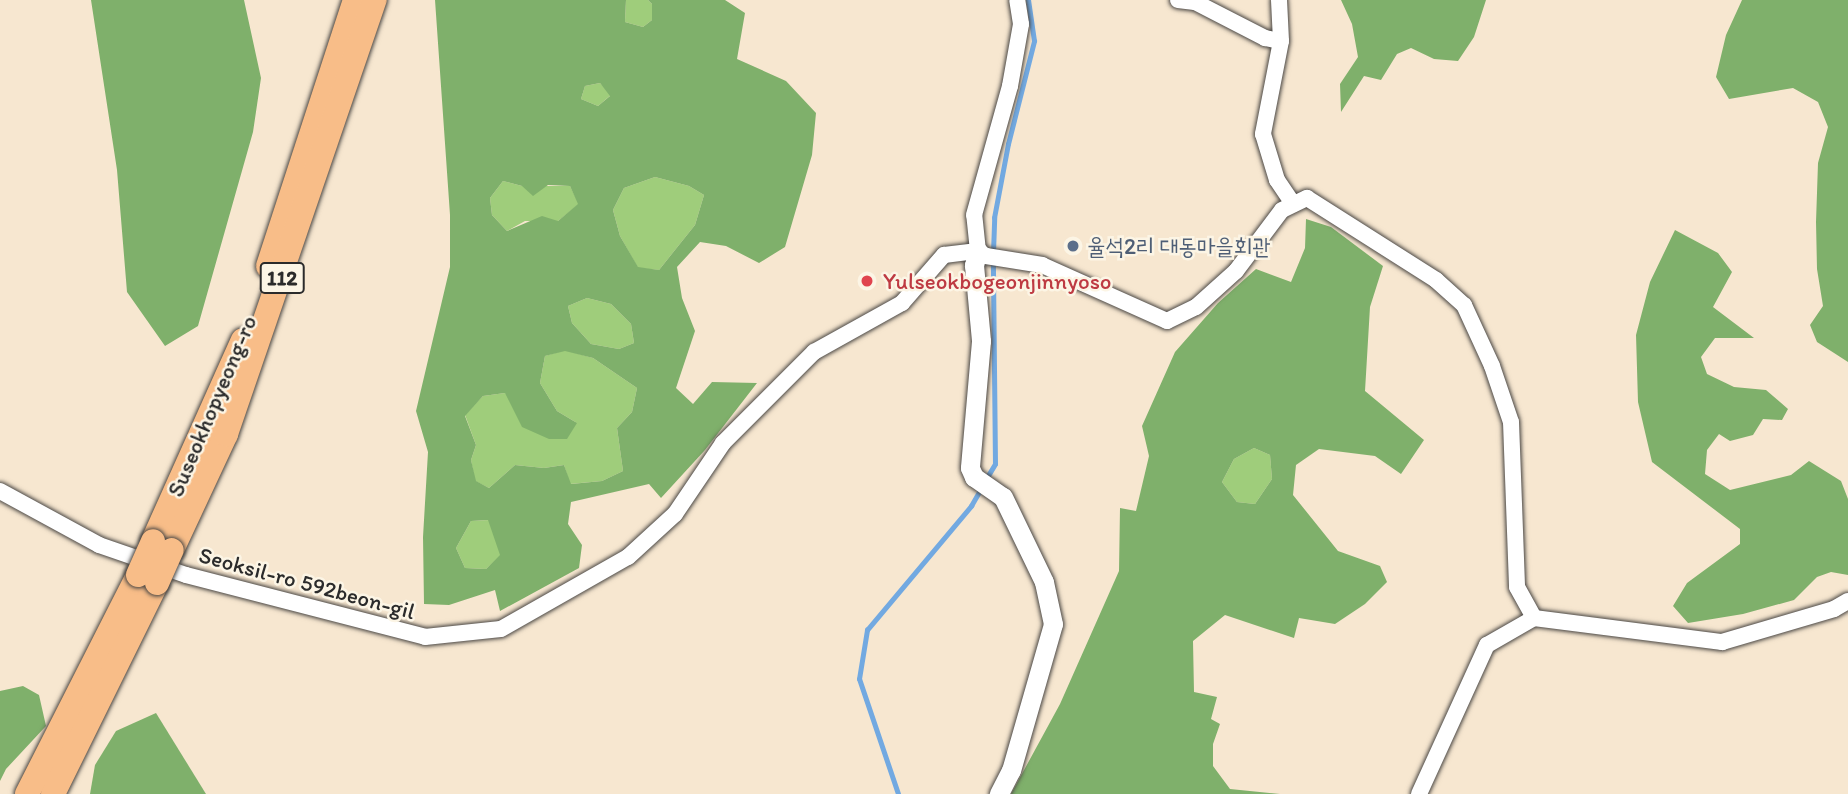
<!DOCTYPE html>
<html>
<head>
<meta charset="utf-8">
<style>
	body { margin:0 }
	#map { position:relative; width:1848px; height:794px; overflow:hidden; background:#f7e7d0; font-family:Itim,"Poor Story",sans-serif }
	div>[style] { position:absolute }
	.green>* { inset:0; background:#9fcd7b }
	.forest>* { inset:0; background:#7fb06b }
	.stream>* { height:4.5px; margin:-2.25px; padding:0 2.25px; transform-origin:2.25px; border-radius:2.25px; background:#72a9e1 }
	.roads { filter:drop-shadow(0 0 2px #4a4744) drop-shadow(0 0 2px #4a4744) }
	.minor>* { height:16px; margin:-8px; padding:0 8px; transform-origin:8px; border-radius:8px; background:#fff }
	.tertiary>* { height:19px; margin:-9.5px; padding:0 9.5px; transform-origin:9.5px; border-radius:9.5px; background:#fff }
	.trunk>* { height:24px; margin:-12px; padding:0 12px; transform-origin:12px; border-radius:12px; background:#f8bd88 }
	.bridges { filter:drop-shadow(0 0 2px #4a4744) drop-shadow(0 0 2px #4a4744) }
	.trunk-bridge>* { height:24px; margin:-12px; padding:0 12px; transform-origin:12px; border-radius:12px; background:#f8bd88 }
	.dots>* { width:19px; height:19px; translate:-50% -50%; box-sizing:border-box; border:4px solid #fcf5e5; border-radius:50% }
	span { translate:-50% -50%; white-space:nowrap; text-align:center; line-height:1.15; -webkit-text-stroke:5px #fcf5e5; paint-order:stroke }
	.shield-label span { padding:2px 5px; background:#fcf5e5; border:2px solid; border-radius:5px; -webkit-text-stroke-width:0 }
	.shield-label { font-size:21px; color:#2b2b2b; font-weight:700 }
	.service-label { font-size:23px; color:#4e5e75 }
	.left { translate:0 -50%; text-align:left }
	.health-label { font-size:23px; color:#be3a42 }
	.street-label { font-size:23px; color:#2b2b2b }
</style>
</head>
<body>
<div id="map">
	<div class="green">
		<div style="clip-path:polygon(626px 0,648px 0,652px 4px,652px 20px,643px 27px,625px 22px)"></div>
		<div style="clip-path:polygon(600px 83px,611px 95px,598px 106px,581px 99px,585px 86px)"></div>
		<div style="clip-path:polygon(655px 177px,689px 186px,704px 195px,695px 225px,659px 270px,638px 268px,620px 236px,613px 210px,624px 188px)"></div>
		<div style="clip-path:polygon(503px 181px,522px 186px,570px 186px,579px 204px,558px 221px,525px 221px,507px 231px,492px 215px,490px 198px)"></div>
		<div style="clip-path:polygon(587px 298px,611px 304px,631px 324px,634px 343px,619px 349px,591px 344px,572px 323px,568px 306px)"></div>
		<div style="clip-path:polygon(565px 350px,593px 358px,637px 388px,632px 412px,617px 428px,623px 471px,602px 481px,570px 484px,564px 465px,544px 468px,515px 465px,489px 488px,475px 481px,471px 460px,476px 445px,465px 415px,483px 396px,505px 393px,577px 423px,557px 411px,540px 383px,545px 356px)"></div>
		<div style="clip-path:polygon(1254px 448px,1270px 455px,1272px 479px,1255px 504px,1237px 502px,1222px 482px,1234px 459px)"></div>
		<div style="clip-path:polygon(489px 520px,501px 555px,486px 569px,465px 568px,456px 548px,471px 521px)"></div>
	</div>
	<div class="forest">
		<div style="clip-path:polygon(91px 0,244px 0,261px 78px,253px 132px,198px 326px,165px 346px,127px 292px,117px 170px)"></div>
		<div style="clip-path:polygon(evenodd,435px 0,626px 0,625px 22px,643px 27px,652px 20px,652px 4px,648px 0,725px 0,745px 13px,737px 59px,786px 81px,816px 113px,812px 155px,785px 247px,759px 263px,726px 246px,700px 242px,677px 267px,682px 298px,695px 331px,676px 388px,693px 404px,712px 382px,757px 383px,705px 450px,661px 498px,649px 484px,571px 502px,568px 524px,582px 545px,579px 568px,500px 611px,495px 590px,449px 605px,424px 604px,423px 537px,428px 452px,416px 411px,450px 267px,450px 215px,435px 0,600px 83px,610px 96px,598px 106px,581px 99px,585px 86px,600px 83px,435px 0,655px 177px,689px 186px,704px 195px,695px 225px,659px 270px,638px 267px,620px 236px,613px 210px,624px 188px,655px 177px,435px 0,503px 181px,522px 186px,533px 196px,548px 185px,570px 186px,578px 204px,558px 221px,542px 216px,507px 231px,492px 215px,490px 198px,503px 181px,435px 0,587px 298px,611px 304px,631px 324px,634px 343px,619px 349px,591px 344px,572px 323px,568px 306px,587px 298px,435px 0,565px 351px,593px 358px,637px 388px,632px 412px,617px 428px,623px 471px,602px 481px,571px 484px,564px 465px,544px 468px,515px 465px,489px 488px,476px 481px,471px 460px,476px 445px,465px 416px,483px 396px,505px 393px,522px 427px,549px 439px,567px 439px,577px 423px,557px 411px,540px 383px,545px 356px,565px 351px,435px 0,488px 520px,500px 555px,486px 569px,465px 568px,456px 548px,471px 521px,488px 520px)"></div>
		<div style="clip-path:polygon(1341px 0,1486px 0,1474px 37px,1458px 61px,1434px 59px,1411px 48px,1397px 54px,1381px 80px,1364px 76px,1341px 112px,1340px 84px,1358px 57px,1352px 24px)"></div>
		<div style="clip-path:polygon(1742px 0,1848px 0,1848px 362px,1817px 342px,1810px 325px,1823px 306px,1817px 269px,1816px 222px,1818px 163px,1828px 127px,1818px 102px,1793px 88px,1729px 99px,1716px 77px,1726px 35px)"></div>
		<div style="clip-path:polygon(evenodd,1306px 219px,1331px 227px,1383px 266px,1370px 307px,1365px 391px,1424px 440px,1401px 474px,1375px 456px,1319px 449px,1296px 465px,1293px 495px,1338px 551px,1380px 566px,1387px 582px,1365px 604px,1335px 624px,1299px 618px,1294px 638px,1225px 615px,1193px 641px,1194px 692px,1217px 697px,1211px 719px,1220px 724px,1213px 744px,1213px 766px,1230px 789px,1280px 794px,1011px 794px,1060px 704px,1119px 571px,1120px 508px,1136px 511px,1149px 456px,1142px 426px,1175px 352px,1218px 303px,1256px 269px,1291px 282px,1305px 248px,1306px 219px,1254px 448px,1270px 455px,1272px 479px,1255px 504px,1237px 502px,1222px 482px,1234px 459px,1254px 448px)"></div>
		<div style="clip-path:polygon(1675px 230px,1718px 253px,1732px 272px,1713px 307px,1754px 338px,1715px 338px,1701px 357px,1707px 374px,1734px 387px,1766px 390px,1788px 409px,1782px 420px,1763px 419px,1753px 435px,1730px 441px,1719px 434px,1707px 450px,1705px 474px,1730px 490px,1791px 475px,1809px 461px,1841px 481px,1848px 499px,1848px 575px,1831px 572px,1817px 577px,1794px 600px,1743px 614px,1688px 623px,1673px 606px,1687px 583px,1740px 544px,1740px 529px,1652px 462px,1638px 402px,1636px 335px,1650px 282px)"></div>
		<div style="clip-path:polygon(23px 686px,39px 695px,46px 726px,6px 769px,0 781px,0 691px)"></div>
		<div style="clip-path:polygon(156px 713px,206px 794px,90px 794px,95px 765px,116px 731px)"></div>
	</div>
	<div class="stream">
		<div style="left:993px;top:253px;width:35px;rotate:-88deg"></div>
		<div style="left:994px;top:218px;width:75px;rotate:-79.3deg"></div>
		<div style="left:1008px;top:144px;width:106px;rotate:-75.8deg"></div>
		<div style="left:1034px;top:41px;width:41px;rotate:-98.3deg"></div>
		<div style="left:986px;top:479px;width:17px;rotate:-59deg"></div>
		<div style="left:995px;top:464px;width:202px;rotate:-90.6deg"></div>
		<div style="left:898px;top:794px;width:121px;rotate:-108.7deg"></div>
		<div style="left:859px;top:679px;width:50px;rotate:-80.7deg"></div>
		<div style="left:867px;top:630px;width:162px;rotate:-50deg"></div>
		<div style="left:971px;top:506px;width:20px;rotate:-60deg"></div>
	</div>
	<div class="roads">
		<div class="minor">
			<div style="left:1178px;top:0;width:17px;rotate:7deg"></div>
			<div style="left:1195px;top:2px;width:79px;rotate:27.2deg"></div>
			<div style="left:1265px;top:38px;width:16px;rotate:11deg"></div>
			<div style="left:1279px;top:0;width:41px;rotate:87.2deg"></div>
			<div style="left:1281px;top:41px;width:95px;rotate:101deg"></div>
			<div style="left:1263px;top:134px;width:48px;rotate:73.1deg"></div>
			<div style="left:1277px;top:180px;width:29px;rotate:56deg"></div>
			<div style="left:978px;top:251px;width:9px;rotate:32deg"></div>
			<div style="left:986px;top:256px;width:57px;rotate:9.1deg"></div>
			<div style="left:1042px;top:265px;width:137px;rotate:24.1deg"></div>
			<div style="left:1167px;top:321px;width:32px;rotate:-26deg"></div>
			<div style="left:1196px;top:307px;width:54px;rotate:-42deg"></div>
			<div style="left:1236px;top:271px;width:76px;rotate:-53deg"></div>
			<div style="left:1282px;top:210px;width:28px;rotate:-26deg"></div>
			<div style="left:1307px;top:198px;width:153px;rotate:32.4deg"></div>
			<div style="left:1436px;top:280px;width:38px;rotate:42deg"></div>
			<div style="left:1464px;top:305px;width:67px;rotate:65.3deg"></div>
			<div style="left:1492px;top:366px;width:59px;rotate:71.3deg"></div>
			<div style="left:1511px;top:422px;width:165px;rotate:87.9deg"></div>
			<div style="left:1517px;top:587px;width:35px;rotate:61deg"></div>
			<div style="left:978px;top:251px;width:36px;rotate:-96deg"></div>
			<div style="left:974px;top:215px;width:134px;rotate:-74.4deg"></div>
			<div style="left:1010px;top:86px;width:63px;rotate:-79.9deg"></div>
			<div style="left:1021px;top:24px;width:24px;rotate:-99deg"></div>
			<div style="left:0;top:491px;width:113px;rotate:28.6deg"></div>
			<div style="left:99px;top:545px;width:92px;rotate:19deg"></div>
			<div style="left:186px;top:575px;width:247px;rotate:14.5deg"></div>
			<div style="left:425px;top:637px;width:76px;rotate:-6deg"></div>
			<div style="left:501px;top:629px;width:146px;rotate:-29.6deg"></div>
			<div style="left:628px;top:557px;width:64px;rotate:-42.5deg"></div>
			<div style="left:675px;top:514px;width:86px;rotate:-55.9deg"></div>
			<div style="left:723px;top:443px;width:129px;rotate:-45deg"></div>
			<div style="left:814px;top:352px;width:101px;rotate:-29.1deg"></div>
			<div style="left:902px;top:303px;width:64px;rotate:-48.8deg"></div>
			<div style="left:944px;top:255px;width:34px;rotate:-7deg"></div>
			<div style="left:1419px;top:794px;width:164px;rotate:-65.5deg"></div>
			<div style="left:1487px;top:645px;width:54px;rotate:-29.9deg"></div>
			<div style="left:1534px;top:618px;width:190px;rotate:7.3deg"></div>
			<div style="left:1722px;top:642px;width:117px;rotate:-16.4deg"></div>
			<div style="left:1834px;top:609px;width:16px;rotate:-30deg"></div>
		</div>
		<div class="tertiary">
			<div style="left:978px;top:251px;width:15px;rotate:106deg"></div>
			<div style="left:974px;top:265px;width:76px;rotate:84.7deg"></div>
			<div style="left:981px;top:341px;width:127px;rotate:95deg"></div>
			<div style="left:970px;top:468px;width:10px;rotate:66deg"></div>
			<div style="left:974px;top:477px;width:35px;rotate:35deg"></div>
			<div style="left:1003px;top:497px;width:94px;rotate:64.2deg"></div>
			<div style="left:1044px;top:582px;width:43px;rotate:77.9deg"></div>
			<div style="left:1053px;top:624px;width:152px;rotate:106deg"></div>
			<div style="left:1011px;top:770px;width:27px;rotate:117deg"></div>
		</div>
		<div class="trunk">
			<div style="left:268px;top:266px;width:280px;rotate:-71.9deg"></div>
			<div style="left:153px;top:541px;width:220px;rotate:-65.9deg"></div>
			<div style="left:172px;top:550px;width:128px;rotate:-65deg"></div>
			<div style="left:226px;top:434px;width:459px;rotate:-71.1deg"></div>
			<div style="left:27px;top:794px;width:246px;rotate:-63.1deg"></div>
			<div style="left:53px;top:794px;width:235px;rotate:-63.8deg"></div>
		</div>
	</div>
	<div class="bridges">
		<div class="trunk-bridge">
			<div style="left:138px;top:575px;width:37px;rotate:-66deg"></div>
			<div style="left:157px;top:583px;width:36px;rotate:-66deg"></div>
		</div>
	</div>
	<div class="dots">
		<div style="left:1073px;top:246px;background:#5c6f8a"></div>
		<div style="left:867px;top:281px;background:#e0444e"></div>
	</div>
	<div class="shield-label">
		<span style="left:282px;top:278px">112</span>
	</div>
	<div class="service-label">
		<span class="left" style="left:1087px;top:246px">율석2리 대동마을회관</span>
	</div>
	<div class="health-label">
		<span class="left" style="left:883px;top:281px">Yulseokbogeonjinnyoso</span>
	</div>
	<div class="street-label">
		<span style="left:212px;top:406px;rotate:-67deg">Suseokhopyeong-ro</span>
		<span style="left:307px;top:583px;rotate:15deg">Seoksil-ro 592beon-gil</span>
	</div>
</div>
</body>
</html>
